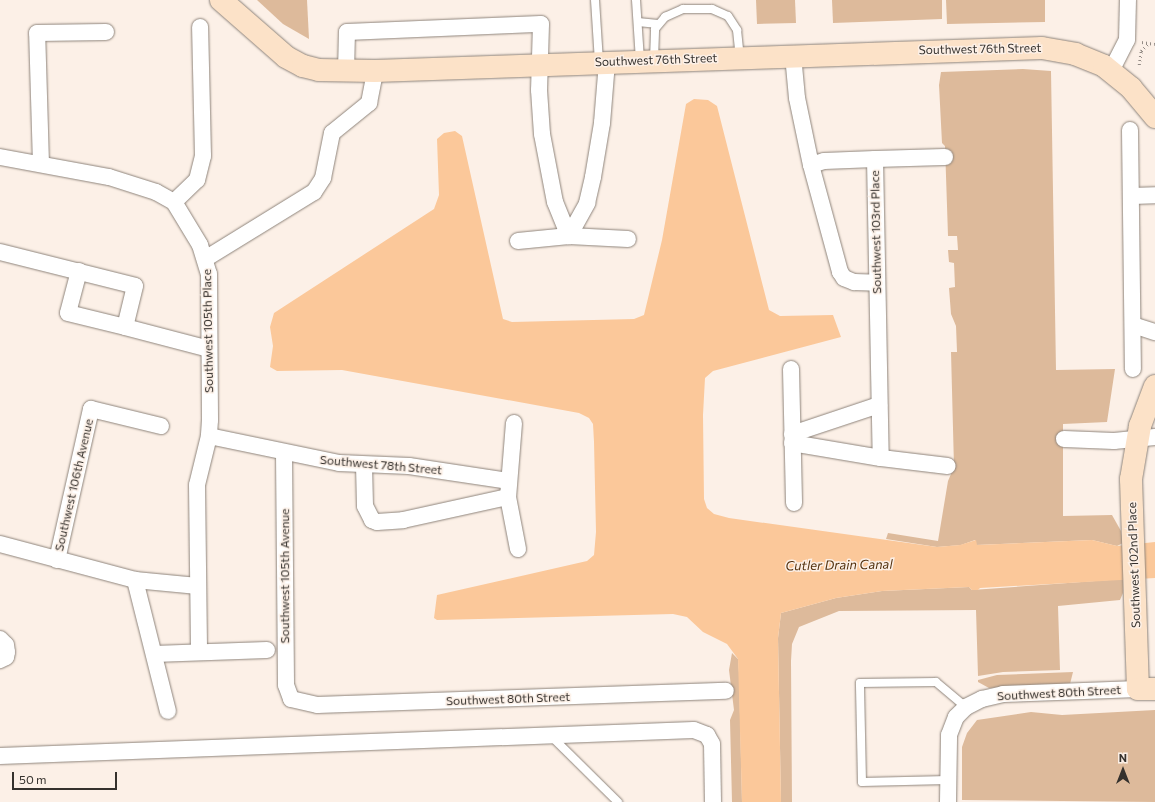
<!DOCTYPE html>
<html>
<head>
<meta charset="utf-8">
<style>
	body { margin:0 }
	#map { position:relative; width:1155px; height:802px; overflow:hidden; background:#fcf0e7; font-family:Commissioner,sans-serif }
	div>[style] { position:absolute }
	.green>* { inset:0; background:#ddba9b }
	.water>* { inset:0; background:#fbc89a }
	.path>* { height:2.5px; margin-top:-1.25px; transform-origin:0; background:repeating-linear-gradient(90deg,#938b85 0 1px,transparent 0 4px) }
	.roads { filter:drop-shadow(0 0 1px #8e847b) drop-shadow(0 0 1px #8e847b) }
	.lane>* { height:8px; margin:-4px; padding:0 4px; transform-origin:4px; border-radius:4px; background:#fff }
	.street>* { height:16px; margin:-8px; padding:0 8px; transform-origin:8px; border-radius:8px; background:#fff }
	.secondary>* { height:22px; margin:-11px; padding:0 11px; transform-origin:11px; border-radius:11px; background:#fce2c8 }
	span { translate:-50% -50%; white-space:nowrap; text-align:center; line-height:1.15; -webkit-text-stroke:3px #fcf0e7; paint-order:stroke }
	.street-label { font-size:12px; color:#35312d }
	.water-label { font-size:13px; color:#53310e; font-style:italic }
	.north { position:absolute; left:1103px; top:750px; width:40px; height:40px; -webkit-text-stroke:3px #fcf0e7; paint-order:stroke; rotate:0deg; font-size:11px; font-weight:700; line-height:16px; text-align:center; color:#35312d }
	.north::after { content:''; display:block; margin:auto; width:14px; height:18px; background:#35312d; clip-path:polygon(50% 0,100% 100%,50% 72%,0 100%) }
	.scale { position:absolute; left:12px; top:772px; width:105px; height:18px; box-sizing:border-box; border:2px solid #35312d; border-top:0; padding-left:5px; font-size:12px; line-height:14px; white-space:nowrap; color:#35312d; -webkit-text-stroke:3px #fcf0e7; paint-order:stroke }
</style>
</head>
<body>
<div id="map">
	<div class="green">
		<div style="clip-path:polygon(257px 0,307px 0,309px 39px,283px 24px)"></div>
		<div style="clip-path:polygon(756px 0,795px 0,796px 23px,757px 24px)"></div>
		<div style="clip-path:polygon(832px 0,942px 0,942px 19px,833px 23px)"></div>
		<div style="clip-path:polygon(946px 0,1045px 0,1045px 22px,947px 24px)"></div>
		<div style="clip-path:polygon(1023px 69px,1051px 71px,1056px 370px,1115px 369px,1107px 422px,1063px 424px,1063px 516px,1112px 515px,1121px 531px,1123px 543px,1117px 546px,1092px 540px,976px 545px,975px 540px,961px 545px,937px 547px,886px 539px,888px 533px,938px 541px,948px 481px,954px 467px,951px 352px,957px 352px,956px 326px,951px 314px,949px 288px,955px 287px,954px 263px,949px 262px,948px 250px,958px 250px,957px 236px,948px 236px,945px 146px,942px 143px,939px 85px,941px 72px)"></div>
		<div style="clip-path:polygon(1123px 579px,1123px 593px,1120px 600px,1058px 606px,1060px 670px,1003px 672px,978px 676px,976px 610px,839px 611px,799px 627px,792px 644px,791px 661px,792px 802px,781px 802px,778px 638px,781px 613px,836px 598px,882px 591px,969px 587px,972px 590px)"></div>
		<div style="clip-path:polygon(732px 653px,738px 659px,739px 673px,742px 802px,732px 802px,730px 720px,734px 710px,729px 670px)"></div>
		<div style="clip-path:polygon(1073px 672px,1070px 684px,989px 688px,978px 682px,978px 680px,997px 675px)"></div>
		<div style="clip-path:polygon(1155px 710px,1155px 802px,962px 800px,962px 747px,967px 733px,977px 720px,1031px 712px,1062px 715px)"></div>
	</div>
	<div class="water">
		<div style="clip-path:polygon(694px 99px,708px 100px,717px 106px,769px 310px,780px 316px,833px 315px,841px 337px,713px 371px,705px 378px,703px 415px,704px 499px,707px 508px,714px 514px,729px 518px,937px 547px,960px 545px,976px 540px,977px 545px,1092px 540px,1117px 546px,1155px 542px,1155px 578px,980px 588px,978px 590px,972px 590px,969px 587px,882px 591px,836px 598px,781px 613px,778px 638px,781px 802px,742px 802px,738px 659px,727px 644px,703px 632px,687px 617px,673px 614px,437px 620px,434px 618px,437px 595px,587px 561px,594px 555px,596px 532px,594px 442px,593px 424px,589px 418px,579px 413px,342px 370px,277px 371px,270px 367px,273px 346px,270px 327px,274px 313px,434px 209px,439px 195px,437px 139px,444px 133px,455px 131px,462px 136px,503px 319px,512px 322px,634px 319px,644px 315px,662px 240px,686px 104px)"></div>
	</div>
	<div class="path">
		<div style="left:1142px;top:42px;width:13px;rotate:9deg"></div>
		<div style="left:1139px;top:65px;width:14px;rotate:-82deg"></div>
		<div style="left:1141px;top:51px;width:11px;rotate:-45deg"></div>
	</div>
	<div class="roads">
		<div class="lane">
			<div style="left:595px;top:0;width:62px;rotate:86.3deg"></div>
			<div style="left:636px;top:0;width:61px;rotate:86.2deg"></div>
			<div style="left:638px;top:22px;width:20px;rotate:6deg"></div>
			<div style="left:654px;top:60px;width:31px;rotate:-88deg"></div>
			<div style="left:655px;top:29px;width:16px;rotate:-50deg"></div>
			<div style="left:665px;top:17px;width:20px;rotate:-24deg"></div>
			<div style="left:683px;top:9px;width:29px"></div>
			<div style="left:712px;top:9px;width:17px;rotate:24deg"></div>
			<div style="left:728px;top:16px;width:17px;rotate:57deg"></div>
			<div style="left:737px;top:30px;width:27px;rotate:84deg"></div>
			<div style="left:552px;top:737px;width:93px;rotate:44.6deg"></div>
			<div style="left:948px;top:780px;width:86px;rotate:178.7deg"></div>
			<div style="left:862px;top:782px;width:99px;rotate:-91.2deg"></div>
			<div style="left:860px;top:683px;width:76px;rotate:-0.8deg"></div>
			<div style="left:936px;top:682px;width:39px;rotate:40deg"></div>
		</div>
		<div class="street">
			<div style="left:793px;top:55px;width:43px;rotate:84.7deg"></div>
			<div style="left:797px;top:98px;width:68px;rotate:78.2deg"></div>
			<div style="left:811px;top:165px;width:14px;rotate:-17deg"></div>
			<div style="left:824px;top:161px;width:51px;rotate:-2.2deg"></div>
			<div style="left:875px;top:159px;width:299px;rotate:88.9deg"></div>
			<div style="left:1111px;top:71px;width:35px;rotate:-63deg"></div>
			<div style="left:1127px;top:40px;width:40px;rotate:-88.6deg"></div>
			<div style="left:346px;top:72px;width:40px;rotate:-88.6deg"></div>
			<div style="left:347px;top:32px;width:194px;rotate:-2.4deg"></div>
			<div style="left:541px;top:24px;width:66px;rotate:91.7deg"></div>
			<div style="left:539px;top:90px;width:44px;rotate:86.1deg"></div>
			<div style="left:542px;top:134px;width:69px;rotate:79.2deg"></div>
			<div style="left:555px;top:202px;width:37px;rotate:68deg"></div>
			<div style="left:1130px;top:130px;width:239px;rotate:89.3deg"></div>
			<div style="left:0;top:157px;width:111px;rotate:10.4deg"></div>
			<div style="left:109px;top:177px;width:49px;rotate:17.7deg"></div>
			<div style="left:156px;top:192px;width:21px;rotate:29deg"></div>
			<div style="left:174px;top:202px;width:50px;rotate:58.8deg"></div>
			<div style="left:200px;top:245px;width:30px;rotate:73deg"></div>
			<div style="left:209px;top:274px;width:146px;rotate:89.6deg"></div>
			<div style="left:210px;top:420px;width:16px;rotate:94deg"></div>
			<div style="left:209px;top:436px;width:50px;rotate:103.8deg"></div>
			<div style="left:197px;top:485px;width:167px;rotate:89.3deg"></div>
			<div style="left:875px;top:159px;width:70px;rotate:-1.6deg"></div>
			<div style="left:41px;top:164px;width:131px;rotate:-91.7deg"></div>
			<div style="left:37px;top:33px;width:69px;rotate:-0.8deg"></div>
			<div style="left:811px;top:165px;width:111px;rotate:74.8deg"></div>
			<div style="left:840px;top:272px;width:7px;rotate:56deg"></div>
			<div style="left:844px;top:278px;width:11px;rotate:22deg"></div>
			<div style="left:854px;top:282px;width:23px;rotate:2deg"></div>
			<div style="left:1132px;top:196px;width:23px;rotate:-2deg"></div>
			<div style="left:174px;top:202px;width:32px;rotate:-44deg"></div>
			<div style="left:197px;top:180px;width:25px;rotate:-76deg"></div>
			<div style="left:203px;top:156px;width:129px;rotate:-91.3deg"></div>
			<div style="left:569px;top:236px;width:38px;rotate:-61deg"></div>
			<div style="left:587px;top:203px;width:27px;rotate:-77deg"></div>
			<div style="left:593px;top:177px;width:55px;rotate:-80.5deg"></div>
			<div style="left:602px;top:123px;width:61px;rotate:-85.3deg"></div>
			<div style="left:518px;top:241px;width:51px;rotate:-5.6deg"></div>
			<div style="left:569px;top:236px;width:59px;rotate:2.9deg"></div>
			<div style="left:0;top:252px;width:139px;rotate:14.1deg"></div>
			<div style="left:135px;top:286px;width:42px;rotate:103.7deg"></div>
			<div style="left:125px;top:327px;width:87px;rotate:14.7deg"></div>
			<div style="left:205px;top:259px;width:128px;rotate:-31.6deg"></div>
			<div style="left:314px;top:192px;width:17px;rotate:-57deg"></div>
			<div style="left:323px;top:178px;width:46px;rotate:-78.7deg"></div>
			<div style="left:332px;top:133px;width:48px;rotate:-39deg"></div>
			<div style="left:369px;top:103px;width:33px;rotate:-79deg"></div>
			<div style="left:79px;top:271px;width:43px;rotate:104.7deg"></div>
			<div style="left:68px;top:313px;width:59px;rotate:13.8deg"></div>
			<div style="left:1133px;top:325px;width:23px;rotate:18deg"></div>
			<div style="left:791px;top:369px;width:134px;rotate:88.7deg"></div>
			<div style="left:514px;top:423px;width:74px;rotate:94.6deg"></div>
			<div style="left:508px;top:497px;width:53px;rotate:79.1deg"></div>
			<div style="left:792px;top:434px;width:92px;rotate:-18.4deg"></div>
			<div style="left:209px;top:436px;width:133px;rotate:11.7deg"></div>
			<div style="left:339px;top:463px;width:70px;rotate:2.5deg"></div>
			<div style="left:409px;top:466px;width:100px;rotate:8.6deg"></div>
			<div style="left:1064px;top:439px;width:50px;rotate:2.3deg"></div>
			<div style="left:1114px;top:441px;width:41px;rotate:-5.6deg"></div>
			<div style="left:792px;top:443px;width:90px;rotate:9.6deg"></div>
			<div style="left:881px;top:458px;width:67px;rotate:6.8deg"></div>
			<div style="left:284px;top:453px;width:232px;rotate:89.5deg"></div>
			<div style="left:286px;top:685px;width:15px;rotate:70deg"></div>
			<div style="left:291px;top:699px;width:27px;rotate:13deg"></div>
			<div style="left:317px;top:705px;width:409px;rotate:-2deg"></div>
			<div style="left:364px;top:465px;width:41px;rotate:88.6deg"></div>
			<div style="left:365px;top:506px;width:16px;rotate:63deg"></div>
			<div style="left:372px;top:520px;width:5px;rotate:22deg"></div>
			<div style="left:377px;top:522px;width:26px;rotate:-4deg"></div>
			<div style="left:403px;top:520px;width:107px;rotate:-12.4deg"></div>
			<div style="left:0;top:544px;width:140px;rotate:14.9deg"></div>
			<div style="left:135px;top:580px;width:63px;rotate:5.4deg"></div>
			<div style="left:57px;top:560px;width:155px;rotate:-77.3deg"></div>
			<div style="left:91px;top:409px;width:72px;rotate:13.7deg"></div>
			<div style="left:135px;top:580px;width:135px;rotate:75.9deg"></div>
			<div style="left:0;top:639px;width:8px;rotate:45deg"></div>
			<div style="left:6px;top:645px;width:7px;rotate:82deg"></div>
			<div style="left:7px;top:652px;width:5px;rotate:101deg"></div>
			<div style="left:6px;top:657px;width:7px;rotate:153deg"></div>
			<div style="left:154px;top:654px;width:113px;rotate:-2deg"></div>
			<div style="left:0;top:756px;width:694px;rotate:-2.15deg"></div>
			<div style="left:694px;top:730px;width:14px;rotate:21deg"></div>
			<div style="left:707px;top:735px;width:10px;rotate:61deg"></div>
			<div style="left:712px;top:744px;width:58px;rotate:89deg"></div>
			<div style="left:948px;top:802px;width:67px;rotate:-89.1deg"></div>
			<div style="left:949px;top:735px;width:19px;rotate:-69deg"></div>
			<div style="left:956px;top:717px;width:14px;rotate:-45deg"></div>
			<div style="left:966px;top:707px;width:18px;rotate:-27deg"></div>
			<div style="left:982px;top:699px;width:22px;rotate:-13deg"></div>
			<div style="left:1003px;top:694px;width:135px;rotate:-2.1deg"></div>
		</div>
		<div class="secondary">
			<div style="left:221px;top:0;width:86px;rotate:41.2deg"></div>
			<div style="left:286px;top:57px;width:19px;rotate:28deg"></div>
			<div style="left:303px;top:66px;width:16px;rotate:14deg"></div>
			<div style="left:319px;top:70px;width:56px;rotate:1deg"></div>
			<div style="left:375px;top:71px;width:667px;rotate:-1.97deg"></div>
			<div style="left:1042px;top:48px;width:34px;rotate:10deg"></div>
			<div style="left:1075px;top:54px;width:31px;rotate:22deg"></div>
			<div style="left:1104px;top:66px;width:35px;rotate:39deg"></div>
			<div style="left:1131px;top:88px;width:38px;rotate:50deg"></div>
			<div style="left:1155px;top:386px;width:43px;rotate:110.6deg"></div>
			<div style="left:1140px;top:426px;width:54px;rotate:99.6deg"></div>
			<div style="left:1131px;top:479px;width:210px;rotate:88.1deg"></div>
			<div style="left:1138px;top:689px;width:17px"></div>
		</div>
	</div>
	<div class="street-label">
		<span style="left:980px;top:49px;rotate:-1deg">Southwest 76th Street</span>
		<span style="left:656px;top:60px;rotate:-2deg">Southwest 76th Street</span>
		<span style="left:876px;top:232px;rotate:-91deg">Southwest 103rd Place</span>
		<span style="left:208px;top:331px;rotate:-91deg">Southwest 105th Place</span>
		<span style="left:381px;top:465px;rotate:5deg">Southwest 78th Street</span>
		<span style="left:74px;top:485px;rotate:-77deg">Southwest 106th Avenue</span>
		<span style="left:1134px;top:565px;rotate:-92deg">Southwest 102nd Place</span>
		<span style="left:285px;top:576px;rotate:-90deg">Southwest 105th Avenue</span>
		<span style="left:1059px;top:693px;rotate:-3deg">Southwest 80th Street</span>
		<span style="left:508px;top:699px;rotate:-2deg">Southwest 80th Street</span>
	</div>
	<div class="water-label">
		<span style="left:839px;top:565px;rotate:-1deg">Cutler Drain Canal</span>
	</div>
	<div class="north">N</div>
	<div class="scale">50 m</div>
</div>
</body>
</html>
